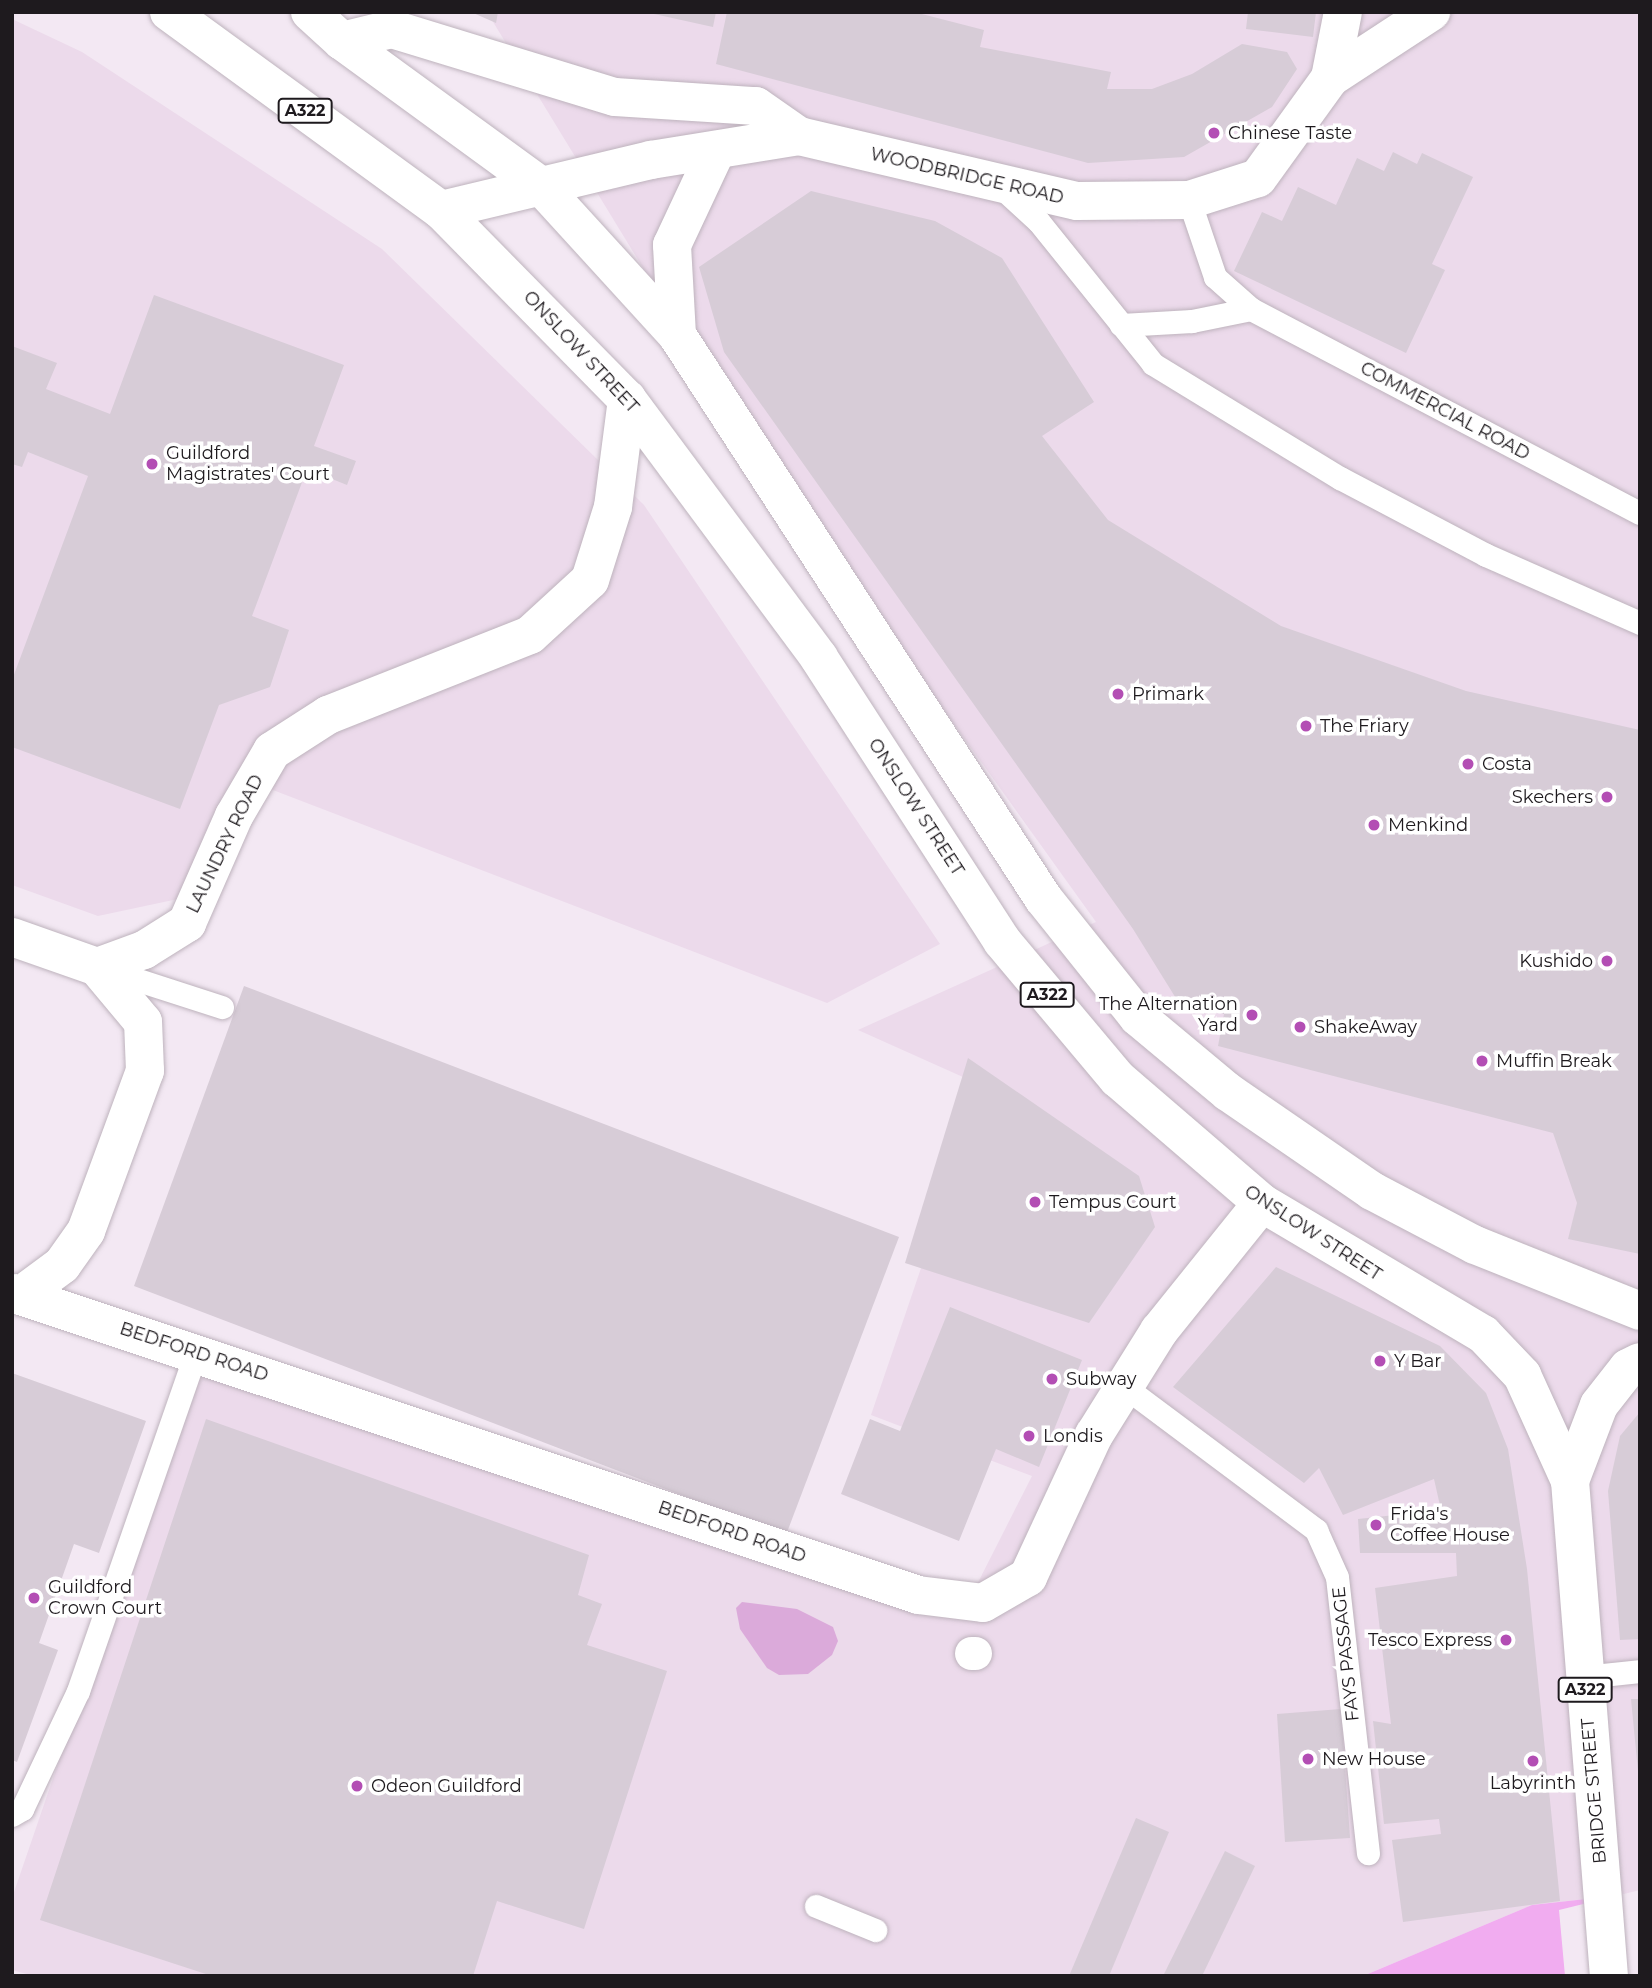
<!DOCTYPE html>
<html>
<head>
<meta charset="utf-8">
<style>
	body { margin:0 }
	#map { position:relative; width:1652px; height:1988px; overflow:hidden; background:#f3e8f3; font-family:Montserrat,sans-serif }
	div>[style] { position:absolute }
	.built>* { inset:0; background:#ecdaeb }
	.green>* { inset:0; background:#dbaada }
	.water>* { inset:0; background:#f1acf0 }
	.pier>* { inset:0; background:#f3e8f3 }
	.building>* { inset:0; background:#d7ccd7 }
	.roads { filter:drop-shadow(0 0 2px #beb3bd) drop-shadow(0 0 2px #beb3bd) }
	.service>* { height:23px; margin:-11.5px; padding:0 11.5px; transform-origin:11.5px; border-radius:11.5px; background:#fff }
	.pedestrian>* { height:33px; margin:-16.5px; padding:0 16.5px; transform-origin:16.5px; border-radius:16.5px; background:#fff }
	.minor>* { height:38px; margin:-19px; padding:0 19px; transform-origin:19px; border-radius:19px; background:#fff }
	.tertiary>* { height:38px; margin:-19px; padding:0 19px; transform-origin:19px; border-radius:19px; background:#fff }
	.primary>* { height:38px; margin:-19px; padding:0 19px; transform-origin:19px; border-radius:19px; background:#fff }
	.dots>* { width:19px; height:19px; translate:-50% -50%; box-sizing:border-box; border:4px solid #fff; border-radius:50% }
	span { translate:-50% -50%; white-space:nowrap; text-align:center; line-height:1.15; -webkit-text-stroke:7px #fff; paint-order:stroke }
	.shield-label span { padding:2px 5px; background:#fff; border:2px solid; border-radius:5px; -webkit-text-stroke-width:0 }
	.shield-label { font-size:16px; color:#1e1a1e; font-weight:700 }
	.poi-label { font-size:18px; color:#1e1a1e }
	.left { translate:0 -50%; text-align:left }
	.right { translate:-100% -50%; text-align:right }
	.street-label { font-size:18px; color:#1e1a1e }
	.frame { position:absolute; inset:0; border:14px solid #1e1a1e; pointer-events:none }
</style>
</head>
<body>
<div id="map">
	<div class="built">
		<div style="clip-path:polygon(487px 12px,1640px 12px,1640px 1893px,1532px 1905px,1363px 1976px,34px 1976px,12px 1970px,12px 1898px,199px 1352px,962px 1614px,1032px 1476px,871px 1415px,983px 1086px,858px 1030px,1096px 922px,735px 419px)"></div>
		<div style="clip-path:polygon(12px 19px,82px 52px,382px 249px,644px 505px,940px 944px,827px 1003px,247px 780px,192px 896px,98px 916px,12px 885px)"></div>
	</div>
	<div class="green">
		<div style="clip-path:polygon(742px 1602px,797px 1609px,833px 1627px,838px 1641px,832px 1655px,808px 1674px,779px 1675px,767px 1668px,740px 1629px,736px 1608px)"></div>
	</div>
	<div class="water">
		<div style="clip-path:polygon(1640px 1893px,1640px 1976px,1363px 1976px,1532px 1905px)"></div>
	</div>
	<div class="pier">
		<div style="clip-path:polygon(1640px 1890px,1640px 1976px,1565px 1976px,1559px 1910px)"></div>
	</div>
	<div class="building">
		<div style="clip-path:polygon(471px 12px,498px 12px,496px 23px)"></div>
		<div style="clip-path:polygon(645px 12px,716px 12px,713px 27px)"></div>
		<div style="clip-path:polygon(727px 12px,914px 12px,984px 30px,980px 47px,1111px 72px,1107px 89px,1152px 89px,1192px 74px,1242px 44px,1287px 52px,1297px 69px,1272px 107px,1184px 157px,1088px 163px,716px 64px)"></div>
		<div style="clip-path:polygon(1248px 12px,1316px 12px,1313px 37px,1246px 29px)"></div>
		<div style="clip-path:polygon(1393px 152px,1417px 164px,1422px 153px,1473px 177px,1432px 264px,1445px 270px,1406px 353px,1234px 271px,1262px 212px,1282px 221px,1298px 187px,1336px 205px,1357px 158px,1384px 171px)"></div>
		<div style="clip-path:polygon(811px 191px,935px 221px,1002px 258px,1094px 402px,1042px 436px,1108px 520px,1281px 626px,1466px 691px,1640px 730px,1640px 1254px,1568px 1239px,1577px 1203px,1553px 1133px,1218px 1046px,1224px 1014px,1177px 1000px,1133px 929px,724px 352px,699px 267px)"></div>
		<div style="clip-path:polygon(154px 295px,344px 365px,314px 446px,356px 461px,347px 485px,307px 469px,252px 616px,289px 630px,270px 687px,219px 705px,180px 809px,12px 747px,12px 680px,88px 476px,28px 452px,22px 467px,12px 464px,12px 346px,57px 363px,46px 389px,110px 414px)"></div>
		<div style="clip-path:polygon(244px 986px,899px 1237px,786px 1535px,134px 1286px)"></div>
		<div style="clip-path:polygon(968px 1058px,1139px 1176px,1155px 1227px,1089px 1323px,905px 1263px)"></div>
		<div style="clip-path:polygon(1276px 1267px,1440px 1346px,1486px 1393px,1508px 1449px,1527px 1569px,1560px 1901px,1403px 1922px,1392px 1840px,1441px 1834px,1439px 1819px,1384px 1824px,1373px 1721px,1391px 1724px,1375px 1588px,1457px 1576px,1456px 1553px,1360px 1553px,1358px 1519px,1441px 1510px,1434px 1479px,1343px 1515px,1319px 1468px,1304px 1483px,1173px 1387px)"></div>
		<div style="clip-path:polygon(950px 1307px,1082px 1360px,1039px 1467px,996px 1449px,959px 1541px,841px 1494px,870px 1419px,900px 1431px)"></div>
		<div style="clip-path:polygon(12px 1373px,146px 1421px,99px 1553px,74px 1544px,39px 1643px,58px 1650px,17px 1762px,12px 1760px)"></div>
		<div style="clip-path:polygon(1640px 1412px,1640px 1639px,1620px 1640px,1608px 1491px,1620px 1436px)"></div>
		<div style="clip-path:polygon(206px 1419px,589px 1555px,578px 1595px,602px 1604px,587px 1645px,667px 1671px,584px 1929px,497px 1901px,473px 1976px,212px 1976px,40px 1920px)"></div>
		<div style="clip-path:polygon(1631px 1699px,1640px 1699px,1640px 1771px,1638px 1771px)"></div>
		<div style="clip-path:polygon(1341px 1709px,1350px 1838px,1285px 1842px,1277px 1714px)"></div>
		<div style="clip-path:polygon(1136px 1818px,1169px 1832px,1109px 1976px,1069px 1976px)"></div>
		<div style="clip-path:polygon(1225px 1851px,1255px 1866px,1202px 1976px,1163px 1976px)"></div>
	</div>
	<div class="roads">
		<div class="service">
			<div style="left:1002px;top:188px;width:50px;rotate:42.6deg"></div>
			<div style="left:1039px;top:222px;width:182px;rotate:51.2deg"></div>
			<div style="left:1153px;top:364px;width:219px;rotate:31.4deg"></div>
			<div style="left:1340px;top:478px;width:165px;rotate:27.8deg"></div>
			<div style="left:1486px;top:555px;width:168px;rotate:23.8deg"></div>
			<div style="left:1189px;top:200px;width:81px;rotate:71.3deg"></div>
			<div style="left:1215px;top:277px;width:48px;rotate:41.6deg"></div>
			<div style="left:1251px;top:309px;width:439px;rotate:27.7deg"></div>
			<div style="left:1121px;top:325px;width:71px;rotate:-3.2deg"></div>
			<div style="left:1192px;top:321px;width:60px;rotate:-11.5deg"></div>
			<div style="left:104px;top:969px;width:124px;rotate:17.9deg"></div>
			<div style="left:1125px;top:1387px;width:239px;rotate:36.8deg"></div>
			<div style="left:1316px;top:1530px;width:51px;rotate:65.9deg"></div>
			<div style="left:1337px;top:1577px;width:278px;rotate:83.6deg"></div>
			<div style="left:1583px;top:1677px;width:57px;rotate:-6deg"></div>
			<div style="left:12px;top:1815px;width:12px;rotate:-31deg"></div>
			<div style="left:22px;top:1809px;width:131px;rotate:-64.6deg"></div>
			<div style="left:78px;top:1691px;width:359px;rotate:-70.8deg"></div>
			<div style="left:816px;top:1906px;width:64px;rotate:22.1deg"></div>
		</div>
		<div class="pedestrian">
			<div style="left:971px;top:1653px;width:4px"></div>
		</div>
		<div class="minor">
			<div style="left:1330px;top:78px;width:67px;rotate:-78.9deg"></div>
			<div style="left:12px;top:937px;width:90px;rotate:19.4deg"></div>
			<div style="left:97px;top:967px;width:50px;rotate:-19.9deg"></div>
			<div style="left:144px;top:950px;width:51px;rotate:-32.1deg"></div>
			<div style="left:187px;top:923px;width:117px;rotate:-66.3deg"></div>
			<div style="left:234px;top:816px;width:75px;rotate:-59.7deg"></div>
			<div style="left:272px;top:751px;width:67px;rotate:-32.7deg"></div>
			<div style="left:328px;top:715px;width:217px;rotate:-21.6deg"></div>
			<div style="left:530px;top:635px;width:81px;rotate:-42.5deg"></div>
			<div style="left:590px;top:580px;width:77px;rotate:-72.5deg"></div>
			<div style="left:613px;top:507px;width:109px;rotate:-82.6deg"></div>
			<div style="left:12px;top:1293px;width:955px;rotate:18.43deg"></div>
			<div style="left:918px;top:1595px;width:65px;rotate:7deg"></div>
			<div style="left:983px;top:1603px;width:52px;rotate:-30deg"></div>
			<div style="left:1028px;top:1577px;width:157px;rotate:-65.1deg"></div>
			<div style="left:1094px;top:1435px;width:123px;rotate:-58deg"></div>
			<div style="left:1159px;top:1331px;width:164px;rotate:-51.2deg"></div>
			<div style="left:20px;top:1296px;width:52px;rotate:-36.4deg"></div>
			<div style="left:62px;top:1265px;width:42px;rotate:-54.8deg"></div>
			<div style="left:86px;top:1231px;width:171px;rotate:-69.8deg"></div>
			<div style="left:145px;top:1071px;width:49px;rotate:-92.3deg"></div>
			<div style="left:143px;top:1022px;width:72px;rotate:-129.9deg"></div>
		</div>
		<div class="tertiary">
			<div style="left:799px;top:136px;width:285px;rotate:13.2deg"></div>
			<div style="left:1077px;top:201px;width:112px;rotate:-0.5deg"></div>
			<div style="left:1189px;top:200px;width:72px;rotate:-17.7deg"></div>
			<div style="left:1258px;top:178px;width:123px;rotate:-54.2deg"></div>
			<div style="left:1330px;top:78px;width:121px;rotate:-33.2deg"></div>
		</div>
		<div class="primary">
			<div style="left:169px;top:12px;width:336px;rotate:36.1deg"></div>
			<div style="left:441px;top:210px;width:265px;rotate:45.5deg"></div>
			<div style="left:627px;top:399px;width:322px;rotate:53.4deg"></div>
			<div style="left:819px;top:658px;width:337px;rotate:57.1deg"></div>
			<div style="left:1002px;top:941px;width:180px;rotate:50deg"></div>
			<div style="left:1118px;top:1079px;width:190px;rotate:40.7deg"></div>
			<div style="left:1262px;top:1203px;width:257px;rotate:30.7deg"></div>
			<div style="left:1483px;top:1334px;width:57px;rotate:46.4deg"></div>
			<div style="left:1522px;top:1375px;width:116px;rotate:65.6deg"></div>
			<div style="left:1570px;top:1481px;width:497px;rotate:85.5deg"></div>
			<div style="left:310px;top:12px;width:43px;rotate:42.2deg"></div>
			<div style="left:342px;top:41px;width:246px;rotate:36.1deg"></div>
			<div style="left:541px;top:186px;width:202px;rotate:47.6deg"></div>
			<div style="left:677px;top:335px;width:672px;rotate:56.97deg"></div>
			<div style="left:1043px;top:898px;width:152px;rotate:51.4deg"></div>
			<div style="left:1138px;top:1017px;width:117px;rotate:39.8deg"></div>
			<div style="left:1228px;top:1092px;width:175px;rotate:34.5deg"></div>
			<div style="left:1372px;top:1191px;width:116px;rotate:27.7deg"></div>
			<div style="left:1475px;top:1245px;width:178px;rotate:21.8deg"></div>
			<div style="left:342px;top:41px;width:51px;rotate:-13.5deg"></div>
			<div style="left:392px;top:29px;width:233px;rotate:17deg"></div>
			<div style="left:615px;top:97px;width:141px;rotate:3.7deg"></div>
			<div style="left:756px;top:106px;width:52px;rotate:34.9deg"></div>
			<div style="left:441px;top:210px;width:216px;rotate:-13.4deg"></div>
			<div style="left:651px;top:160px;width:150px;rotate:-9.2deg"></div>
			<div style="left:677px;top:335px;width:90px;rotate:-93.2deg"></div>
			<div style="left:672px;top:245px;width:104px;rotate:-64.9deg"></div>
			<div style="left:1570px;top:1481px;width:81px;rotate:-69.1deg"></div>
			<div style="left:1599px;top:1405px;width:47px;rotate:-51.9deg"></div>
			<div style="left:1628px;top:1368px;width:13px;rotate:-27deg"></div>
		</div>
	</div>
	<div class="dots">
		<div style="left:1214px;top:133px;background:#b34eb4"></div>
		<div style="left:152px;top:464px;background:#b34eb4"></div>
		<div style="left:1118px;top:694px;background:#b34eb4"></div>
		<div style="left:1306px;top:726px;background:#b34eb4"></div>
		<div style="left:1468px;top:764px;background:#b34eb4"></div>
		<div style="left:1607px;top:797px;background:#b34eb4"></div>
		<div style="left:1374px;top:825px;background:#b34eb4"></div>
		<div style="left:1607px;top:961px;background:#b34eb4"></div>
		<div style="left:1252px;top:1015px;background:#b34eb4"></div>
		<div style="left:1300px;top:1027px;background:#b34eb4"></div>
		<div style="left:1482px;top:1061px;background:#b34eb4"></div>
		<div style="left:1035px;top:1202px;background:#b34eb4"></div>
		<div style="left:1380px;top:1361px;background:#b34eb4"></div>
		<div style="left:1052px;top:1379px;background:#b34eb4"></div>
		<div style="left:1029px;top:1436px;background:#b34eb4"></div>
		<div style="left:1376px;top:1525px;background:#b34eb4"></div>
		<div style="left:34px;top:1598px;background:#b34eb4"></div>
		<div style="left:1506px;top:1640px;background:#b34eb4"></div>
		<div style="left:1308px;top:1759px;background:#b34eb4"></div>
		<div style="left:1533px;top:1761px;background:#b34eb4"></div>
		<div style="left:357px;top:1786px;background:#b34eb4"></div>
	</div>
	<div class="shield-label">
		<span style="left:305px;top:111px">A322</span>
		<span style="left:1047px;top:995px">A322</span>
		<span style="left:1585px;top:1690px">A322</span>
	</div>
	<div class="poi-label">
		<span class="left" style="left:1228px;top:133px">Chinese Taste</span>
		<span class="left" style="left:166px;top:464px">Guildford<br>Magistrates' Court</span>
		<span class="left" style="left:1132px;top:694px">Primark</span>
		<span class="left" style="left:1320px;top:726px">The Friary</span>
		<span class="left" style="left:1482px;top:764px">Costa</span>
		<span class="right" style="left:1593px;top:797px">Skechers</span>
		<span class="left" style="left:1388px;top:825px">Menkind</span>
		<span class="right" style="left:1593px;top:961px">Kushido</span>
		<span class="right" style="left:1238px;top:1015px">The Alternation<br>Yard</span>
		<span class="left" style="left:1314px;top:1027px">ShakeAway</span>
		<span class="left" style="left:1496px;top:1061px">Muffin Break</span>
		<span class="left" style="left:1049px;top:1202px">Tempus Court</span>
		<span class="left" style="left:1394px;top:1361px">Y Bar</span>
		<span class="left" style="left:1066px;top:1379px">Subway</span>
		<span class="left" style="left:1043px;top:1436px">Londis</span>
		<span class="left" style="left:1390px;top:1525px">Frida's<br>Coffee House</span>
		<span class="left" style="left:48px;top:1598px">Guildford<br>Crown Court</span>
		<span class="right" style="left:1492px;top:1640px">Tesco Express</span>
		<span class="left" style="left:1322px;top:1759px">New House</span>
		<span style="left:1533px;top:1783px">Labyrinth</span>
		<span class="left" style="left:371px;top:1786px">Odeon Guildford</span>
	</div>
	<div class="street-label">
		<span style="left:967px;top:176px;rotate:13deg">WOODBRIDGE ROAD</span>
		<span style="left:581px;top:352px;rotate:47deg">ONSLOW STREET</span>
		<span style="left:1445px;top:411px;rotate:28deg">COMMERCIAL ROAD</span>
		<span style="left:916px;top:807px;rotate:57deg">ONSLOW STREET</span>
		<span style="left:225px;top:844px;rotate:-64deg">LAUNDRY ROAD</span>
		<span style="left:1313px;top:1233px;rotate:33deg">ONSLOW STREET</span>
		<span style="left:194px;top:1352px;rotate:18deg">BEDFORD ROAD</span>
		<span style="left:732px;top:1532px;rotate:19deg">BEDFORD ROAD</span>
		<span style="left:1346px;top:1654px;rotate:-96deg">FAYS PASSAGE</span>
		<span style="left:1594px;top:1791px;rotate:-95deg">BRIDGE STREET</span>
	</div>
	<div class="frame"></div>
</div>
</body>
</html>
